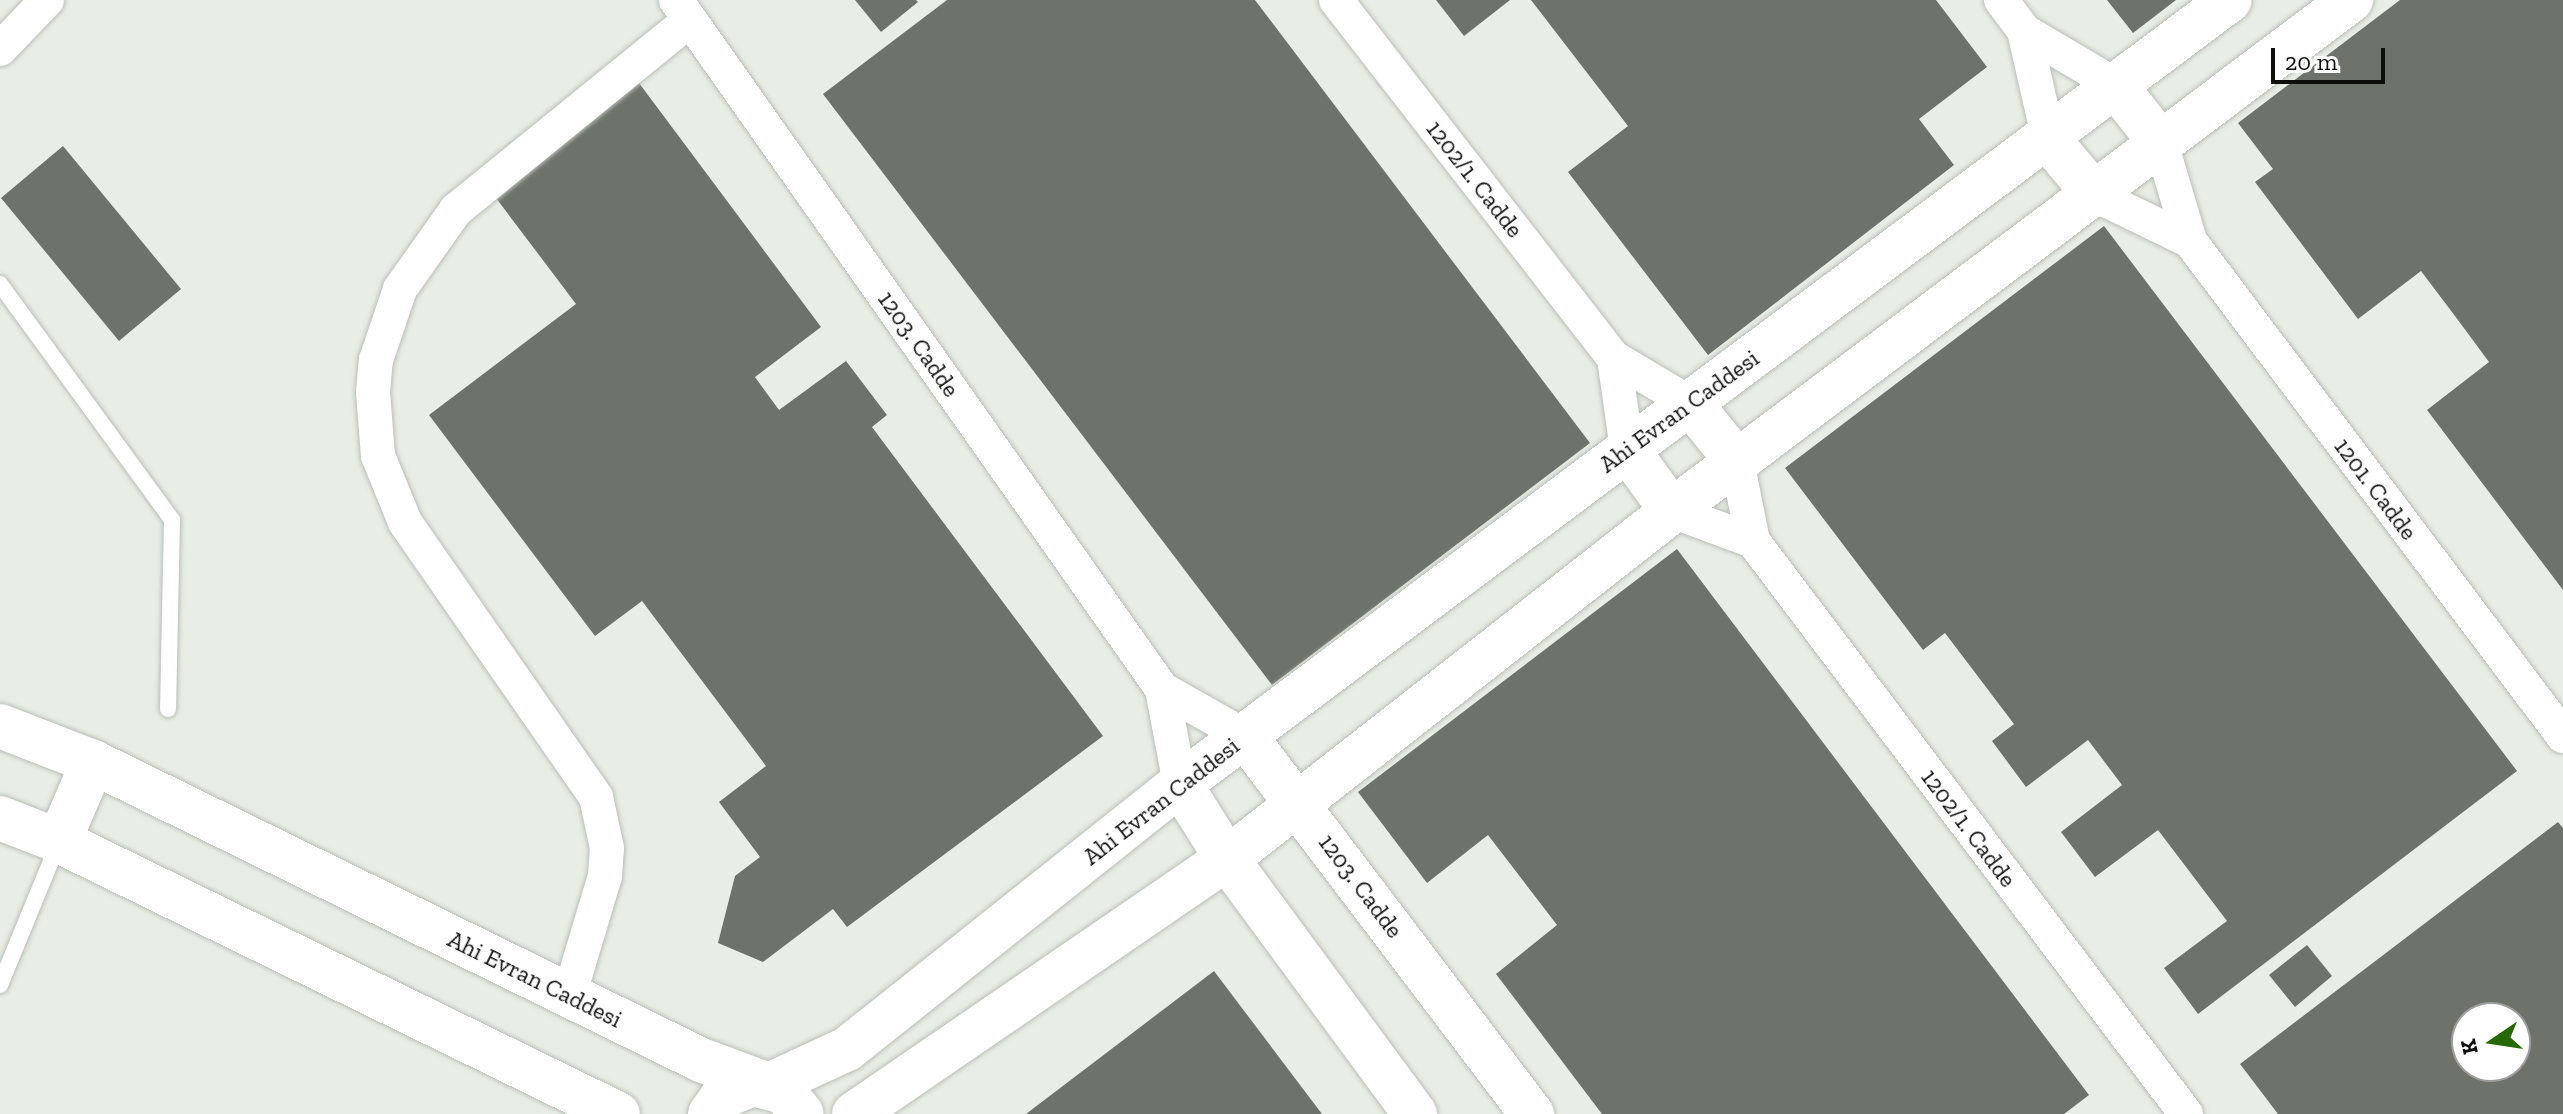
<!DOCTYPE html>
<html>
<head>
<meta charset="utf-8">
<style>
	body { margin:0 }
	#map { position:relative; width:2563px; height:1114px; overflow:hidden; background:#e8eee5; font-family:"Zilla Slab",serif }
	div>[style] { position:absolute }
	.building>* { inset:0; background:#6d736b }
	.roads { filter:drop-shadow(0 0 2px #b8bfb6) drop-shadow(0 0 2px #b8bfb6) }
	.service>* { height:16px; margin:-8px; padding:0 8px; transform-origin:8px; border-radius:8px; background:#fff }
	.minor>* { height:34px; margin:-17px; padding:0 17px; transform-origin:17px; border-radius:17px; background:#fff }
	.secondary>* { height:44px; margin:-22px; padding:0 22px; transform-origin:22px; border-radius:22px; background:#fff }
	span { translate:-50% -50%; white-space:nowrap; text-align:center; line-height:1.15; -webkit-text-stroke:6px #fff; paint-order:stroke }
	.street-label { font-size:24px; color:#0d0f0d }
	.north { position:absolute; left:2451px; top:1002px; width:80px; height:80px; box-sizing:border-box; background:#fff; border:2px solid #9e9f9e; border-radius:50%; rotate:257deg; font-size:22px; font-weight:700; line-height:32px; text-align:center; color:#0d0f0d }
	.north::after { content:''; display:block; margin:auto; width:28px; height:36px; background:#266900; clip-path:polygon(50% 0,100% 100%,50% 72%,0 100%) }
	.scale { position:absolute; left:2271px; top:48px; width:114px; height:36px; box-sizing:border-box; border:4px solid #0d0f0d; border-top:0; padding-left:10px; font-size:24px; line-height:28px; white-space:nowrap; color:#0d0f0d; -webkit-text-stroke:6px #fff; paint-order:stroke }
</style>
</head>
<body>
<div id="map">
	<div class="building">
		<div style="clip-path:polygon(855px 0,916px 0,918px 2px,881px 32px)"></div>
		<div style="clip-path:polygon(947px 0,1255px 0,1590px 443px,1272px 685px,823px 94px)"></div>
		<div style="clip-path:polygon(1436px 0,1510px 0,1464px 36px)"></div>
		<div style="clip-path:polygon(1531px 0,1936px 0,1987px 67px,1919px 119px,1954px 165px,1708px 355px,1568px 172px,1628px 126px)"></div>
		<div style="clip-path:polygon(2107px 0,2176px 0,2133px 33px)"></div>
		<div style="clip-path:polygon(2400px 0,2563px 0,2563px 590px,2427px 410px,2489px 362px,2455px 316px,2421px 271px,2358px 319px,2255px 182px,2273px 169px,2238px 123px)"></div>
		<div style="clip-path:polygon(639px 83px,821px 327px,755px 377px,779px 410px,846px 361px,887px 415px,872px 427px,1103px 736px,847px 927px,833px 909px,763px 962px,718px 943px,735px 876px,760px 857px,719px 802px,766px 766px,642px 601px,595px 636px,429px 415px,576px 304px,493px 194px)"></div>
		<div style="clip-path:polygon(63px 146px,181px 289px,119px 341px,1px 198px)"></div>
		<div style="clip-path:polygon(2104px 226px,2517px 771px,2198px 1014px,2164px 968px,2227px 921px,2158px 830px,2095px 877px,2061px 832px,2122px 785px,2088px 740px,2026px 787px,1992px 741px,2014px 724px,1945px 633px,1923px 650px,1785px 468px)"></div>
		<div style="clip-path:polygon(1677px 549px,2089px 1095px,2064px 1114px,1602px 1114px,1496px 974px,1557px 925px,1488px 835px,1427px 883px,1358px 792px)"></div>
		<div style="clip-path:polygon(evenodd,2558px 822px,2563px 828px,2563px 1114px,2278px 1114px,2240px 1064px,2558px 822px,2467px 1018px,2515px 1018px,2515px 1066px,2467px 1066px,2467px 1018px)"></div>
		<div style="clip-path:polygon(2307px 945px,2332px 976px,2295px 1007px,2269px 975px)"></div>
		<div style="clip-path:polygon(1214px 971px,1322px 1114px,1026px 1114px)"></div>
	</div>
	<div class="roads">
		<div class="service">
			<div style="left:0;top:284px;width:292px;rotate:53.9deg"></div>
			<div style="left:172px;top:520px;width:189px;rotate:91.2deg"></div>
			<div style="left:0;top:985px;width:155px;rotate:-67.6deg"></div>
		</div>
		<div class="minor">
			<div style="left:676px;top:0;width:843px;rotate:54.8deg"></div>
			<div style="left:1162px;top:689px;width:95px;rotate:29.5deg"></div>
			<div style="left:1336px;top:0;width:453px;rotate:52.2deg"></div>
			<div style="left:1614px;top:358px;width:88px;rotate:30.6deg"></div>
			<div style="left:2001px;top:0;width:39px;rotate:53deg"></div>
			<div style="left:2024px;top:31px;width:104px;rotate:30.5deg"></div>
			<div style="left:2024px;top:31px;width:112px;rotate:77.1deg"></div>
			<div style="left:0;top:49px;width:68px;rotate:-46.2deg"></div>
			<div style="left:2161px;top:143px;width:102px;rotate:73.5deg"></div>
			<div style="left:2190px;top:241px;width:620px;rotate:53deg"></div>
			<div style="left:2095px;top:195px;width:106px;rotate:25.8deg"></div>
			<div style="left:1614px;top:358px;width:92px;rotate:81.9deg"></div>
			<div style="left:1737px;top:461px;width:82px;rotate:78.7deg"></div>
			<div style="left:1753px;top:541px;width:718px;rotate:52.92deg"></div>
			<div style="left:1672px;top:511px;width:86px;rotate:20.3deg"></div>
			<div style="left:1162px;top:689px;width:97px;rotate:79.3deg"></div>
			<div style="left:569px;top:996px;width:125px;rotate:-73.3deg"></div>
			<div style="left:605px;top:876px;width:28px;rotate:-86deg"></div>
			<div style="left:607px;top:848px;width:52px;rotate:-102.2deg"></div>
			<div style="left:596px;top:797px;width:335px;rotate:-124.8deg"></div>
			<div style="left:405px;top:522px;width:71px;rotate:-112.2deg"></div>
			<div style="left:378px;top:456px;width:64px;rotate:-94.5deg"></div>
			<div style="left:373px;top:392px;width:32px;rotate:-85deg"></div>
			<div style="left:376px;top:360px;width:75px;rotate:-71.3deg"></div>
			<div style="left:400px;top:289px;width:97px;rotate:-54.7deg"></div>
			<div style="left:456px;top:210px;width:301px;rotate:-39.1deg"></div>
		</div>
		<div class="secondary">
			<div style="left:2114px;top:84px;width:75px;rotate:51.5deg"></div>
			<div style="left:2049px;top:140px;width:72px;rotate:50.1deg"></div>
			<div style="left:1690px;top:403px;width:75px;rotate:51deg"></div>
			<div style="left:1627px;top:449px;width:77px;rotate:54deg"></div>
			<div style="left:0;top:726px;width:100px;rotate:21.2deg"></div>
			<div style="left:93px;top:762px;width:677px;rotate:26.11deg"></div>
			<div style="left:701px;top:1060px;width:72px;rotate:20.2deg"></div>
			<div style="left:769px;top:1085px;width:86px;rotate:-24.8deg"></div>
			<div style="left:847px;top:1049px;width:426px;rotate:-38.5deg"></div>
			<div style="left:1180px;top:784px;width:1310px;rotate:-36.75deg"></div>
			<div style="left:1245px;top:736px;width:475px;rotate:52.8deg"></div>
			<div style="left:1180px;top:784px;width:89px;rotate:57.9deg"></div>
			<div style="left:1227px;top:859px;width:317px;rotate:53.6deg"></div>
			<div style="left:0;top:818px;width:63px;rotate:21.3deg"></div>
			<div style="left:59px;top:841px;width:622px;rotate:26.03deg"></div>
			<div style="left:59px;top:841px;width:86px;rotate:-66.7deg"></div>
			<div style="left:710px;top:1114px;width:21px;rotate:-55deg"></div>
			<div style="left:722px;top:1097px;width:33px;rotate:-23deg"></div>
			<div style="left:752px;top:1084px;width:33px;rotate:14deg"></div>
			<div style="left:784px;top:1092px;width:28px;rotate:51deg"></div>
			<div style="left:854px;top:1114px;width:452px;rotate:-34.4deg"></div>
			<div style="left:1227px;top:859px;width:599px;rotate:-38.02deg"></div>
			<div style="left:1699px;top:490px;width:816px;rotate:-36.93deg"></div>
		</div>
	</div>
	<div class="street-label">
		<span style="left:1475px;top:179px;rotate:52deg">1202/1. Cadde</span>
		<span style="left:919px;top:344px;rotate:55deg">1203. Cadde</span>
		<span style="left:1679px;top:411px;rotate:-36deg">Ahi Evran Caddesi</span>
		<span style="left:2376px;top:489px;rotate:53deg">1201. Cadde</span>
		<span style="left:1161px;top:801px;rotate:-38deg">Ahi Evran Caddesi</span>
		<span style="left:1969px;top:828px;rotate:53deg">1202/1. Cadde</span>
		<span style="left:1361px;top:886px;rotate:53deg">1203. Cadde</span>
		<span style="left:535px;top:979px;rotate:26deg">Ahi Evran Caddesi</span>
	</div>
	<div class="north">K</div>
	<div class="scale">20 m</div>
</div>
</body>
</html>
